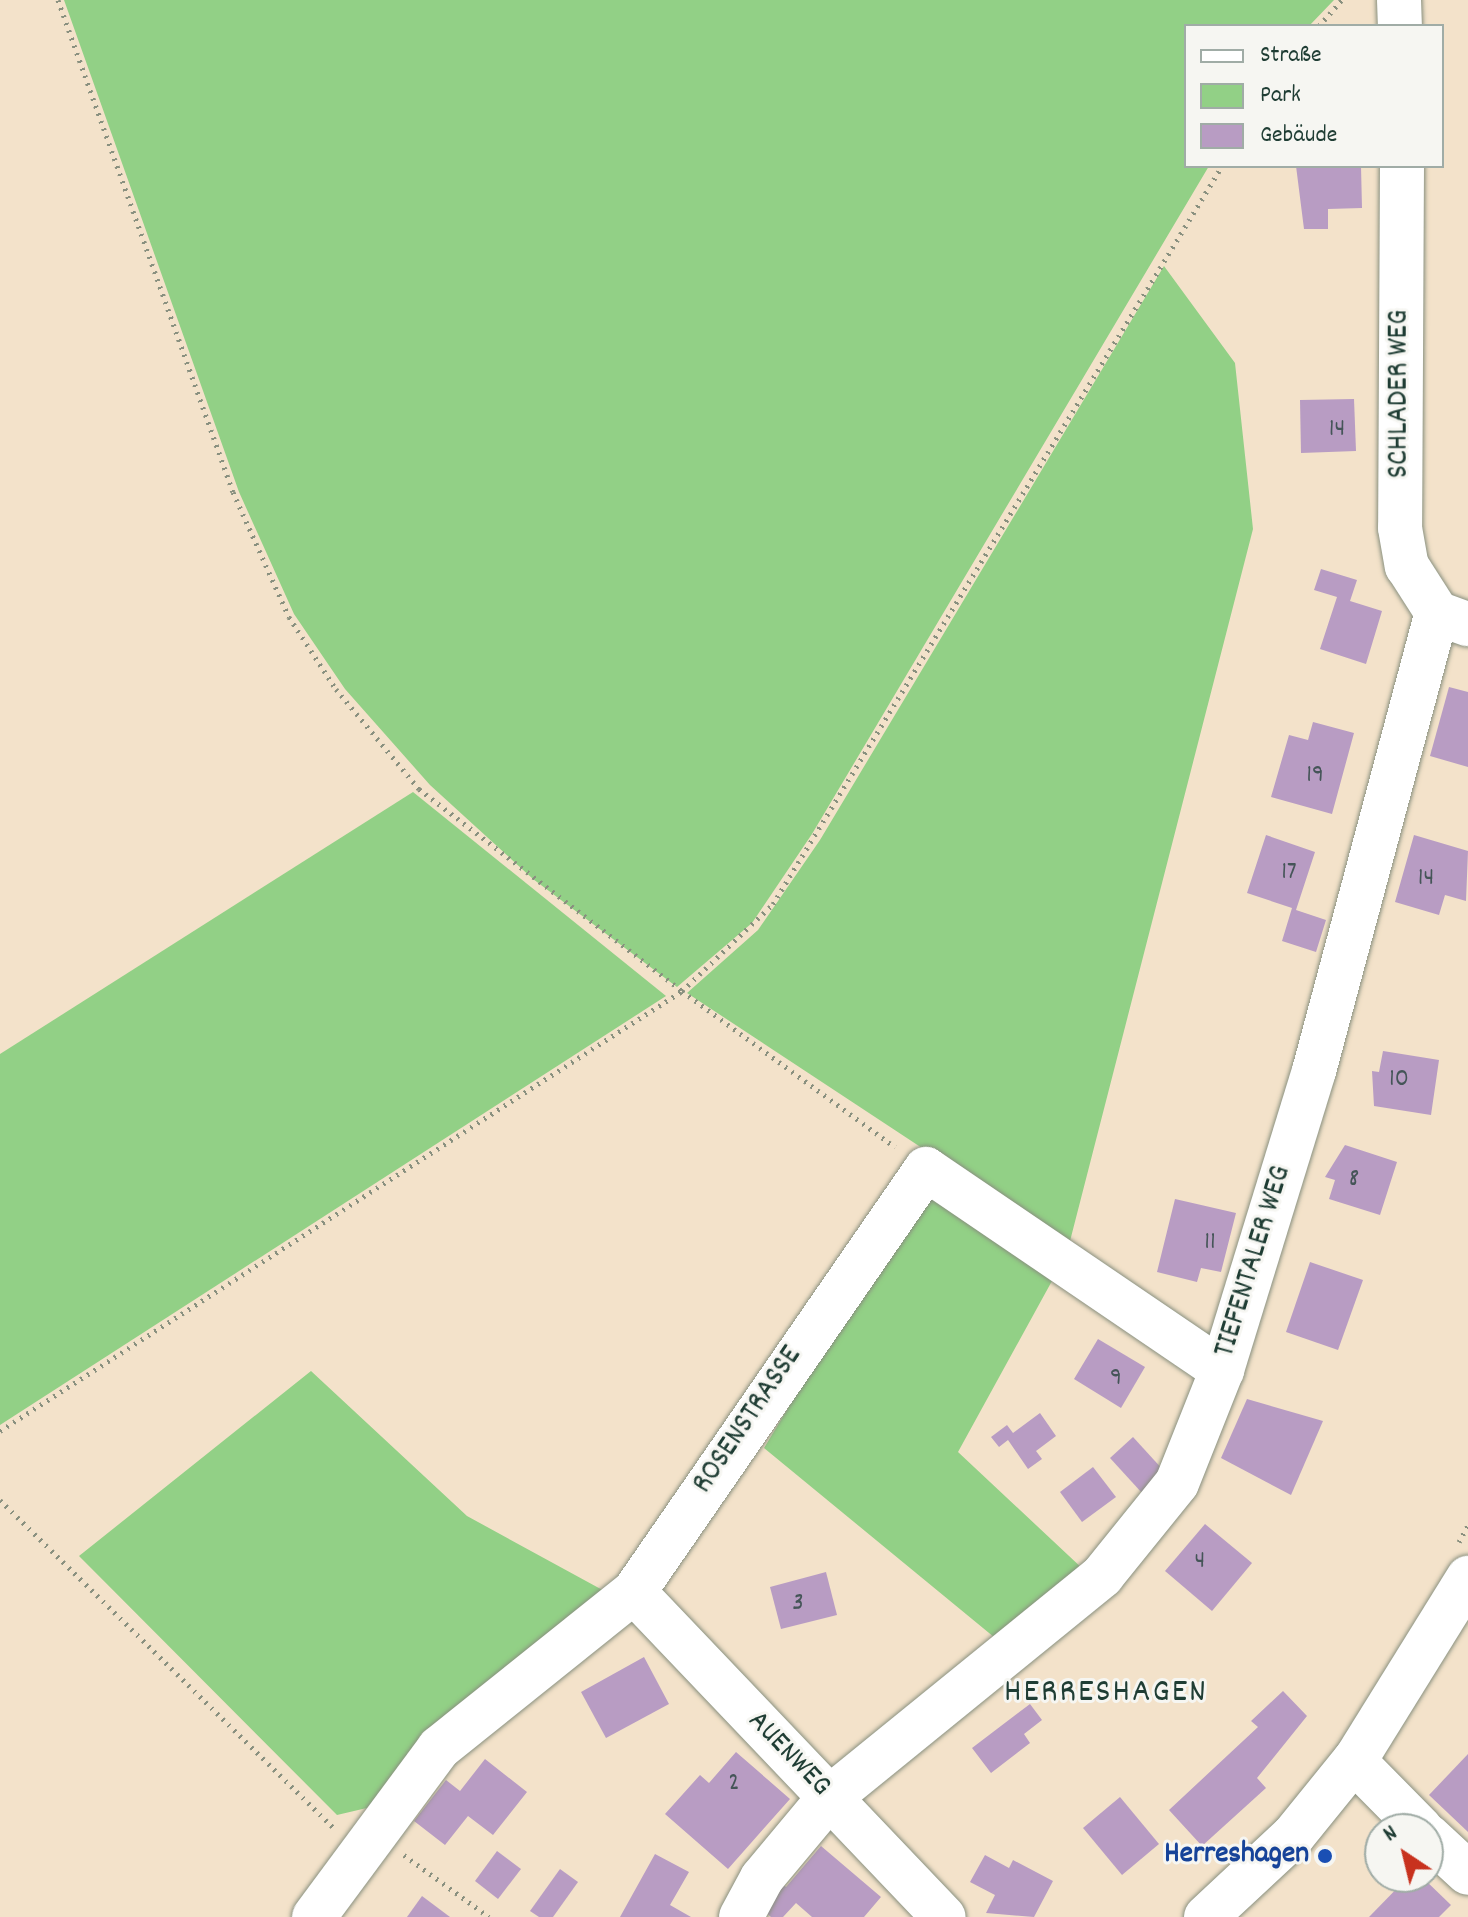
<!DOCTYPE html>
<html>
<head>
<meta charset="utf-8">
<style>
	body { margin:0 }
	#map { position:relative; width:1468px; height:1917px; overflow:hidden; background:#f3e2ca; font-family:Dekko,sans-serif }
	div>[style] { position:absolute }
	.green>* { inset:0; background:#92d086 }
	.building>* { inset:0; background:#b89cc3 }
	.path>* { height:5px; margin-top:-2.5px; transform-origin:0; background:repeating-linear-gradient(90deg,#89907f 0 2px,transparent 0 8px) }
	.roads { filter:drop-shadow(0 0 2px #89907f) drop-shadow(0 0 2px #89907f) }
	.minor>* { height:44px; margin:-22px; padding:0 22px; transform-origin:22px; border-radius:22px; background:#fff }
	.major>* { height:44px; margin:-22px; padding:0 22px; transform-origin:22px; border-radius:22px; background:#fff }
	.dots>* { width:22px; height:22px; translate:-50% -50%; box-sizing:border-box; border:4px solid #f6f6f2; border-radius:50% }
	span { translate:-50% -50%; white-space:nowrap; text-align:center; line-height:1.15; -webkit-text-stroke:6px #f6f6f2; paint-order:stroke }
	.number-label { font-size:26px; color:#455558 }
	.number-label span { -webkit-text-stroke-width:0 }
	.street-label { font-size:30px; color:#1f3d34 }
	.transit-label { font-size:30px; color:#164399; font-weight:700 }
	.right { translate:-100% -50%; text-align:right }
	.quarter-label { font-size:34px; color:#1f3d34; letter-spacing:2px }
	.legend { position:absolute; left:1184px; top:24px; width:260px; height:144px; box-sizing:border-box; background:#f6f6f2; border:2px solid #a0aca6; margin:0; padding:10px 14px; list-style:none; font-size:24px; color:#1f3d34 }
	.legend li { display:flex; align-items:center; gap:16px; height:40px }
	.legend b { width:40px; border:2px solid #a0aca6 }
	.north { position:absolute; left:1364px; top:1813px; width:80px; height:80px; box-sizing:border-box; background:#f6f6f2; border:2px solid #a0aca6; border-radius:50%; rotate:325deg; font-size:22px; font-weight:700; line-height:32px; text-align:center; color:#1f3d34 }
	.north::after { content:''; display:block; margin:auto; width:28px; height:36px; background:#c8321e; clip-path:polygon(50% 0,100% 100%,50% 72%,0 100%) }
</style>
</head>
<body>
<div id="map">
	<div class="green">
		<div style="clip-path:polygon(64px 0,1334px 0,1309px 26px,1186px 26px,1186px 166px,1209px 166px,812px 834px,752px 923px,677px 987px,533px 879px,430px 785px,345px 689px,294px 614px,239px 492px)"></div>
		<div style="clip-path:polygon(1164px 266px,1235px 363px,1253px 529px,1069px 1245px,687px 993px,758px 930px,820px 840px)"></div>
		<div style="clip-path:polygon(413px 792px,666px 996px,0 1425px,0 1054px)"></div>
		<div style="clip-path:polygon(930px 1191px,1058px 1270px,958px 1452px,1084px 1570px,1000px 1642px,764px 1448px,881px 1254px)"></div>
		<div style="clip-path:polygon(311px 1371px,467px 1516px,619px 1599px,371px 1807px,337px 1815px,79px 1556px)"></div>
	</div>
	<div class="building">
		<div style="clip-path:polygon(1296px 166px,1361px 166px,1362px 208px,1328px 209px,1328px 229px,1304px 229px)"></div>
		<div style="clip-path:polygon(1354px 399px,1356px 451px,1301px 453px,1300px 400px)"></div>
		<div style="clip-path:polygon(1321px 569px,1357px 580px,1350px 601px,1382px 611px,1366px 664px,1320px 649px,1337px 597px,1314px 590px)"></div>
		<div style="clip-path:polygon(1449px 687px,1468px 692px,1468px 767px,1430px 756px)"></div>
		<div style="clip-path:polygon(1313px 722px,1354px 733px,1332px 814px,1271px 797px,1289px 735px,1308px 740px)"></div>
		<div style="clip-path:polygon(1266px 835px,1315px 852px,1296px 910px,1326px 920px,1316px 952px,1282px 941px,1292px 908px,1247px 893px)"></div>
		<div style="clip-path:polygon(1414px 835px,1468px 851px,1466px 901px,1445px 895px,1439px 915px,1395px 902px)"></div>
		<div style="clip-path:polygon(1383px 1051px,1439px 1060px,1431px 1115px,1374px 1106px,1372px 1071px,1379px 1072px)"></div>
		<div style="clip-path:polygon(1345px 1145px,1397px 1162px,1380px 1215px,1329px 1199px,1335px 1180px,1325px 1177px)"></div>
		<div style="clip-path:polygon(1175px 1199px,1236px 1213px,1221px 1272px,1201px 1268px,1197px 1282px,1157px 1272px)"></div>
		<div style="clip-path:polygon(1310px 1262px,1363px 1280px,1338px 1350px,1286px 1332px)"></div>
		<div style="clip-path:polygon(1098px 1339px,1145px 1367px,1121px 1408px,1074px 1379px)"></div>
		<div style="clip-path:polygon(1247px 1399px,1323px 1421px,1291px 1495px,1221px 1458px)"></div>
		<div style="clip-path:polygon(1040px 1413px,1056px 1436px,1036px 1451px,1042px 1459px,1028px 1469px,1008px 1440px,999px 1447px,991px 1437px,1007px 1425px,1013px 1433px)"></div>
		<div style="clip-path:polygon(1133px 1437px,1165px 1472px,1142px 1493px,1110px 1458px)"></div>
		<div style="clip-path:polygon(1093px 1467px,1116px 1497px,1082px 1522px,1060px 1492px)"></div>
		<div style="clip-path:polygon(1205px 1524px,1252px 1563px,1212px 1611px,1165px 1571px)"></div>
		<div style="clip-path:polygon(826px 1572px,837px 1615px,781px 1629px,770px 1587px)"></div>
		<div style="clip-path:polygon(644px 1657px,669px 1704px,606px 1738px,581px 1692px)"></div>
		<div style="clip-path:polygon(1283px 1691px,1307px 1716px,1257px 1778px,1266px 1788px,1202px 1846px,1169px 1810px,1258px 1727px,1251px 1721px)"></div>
		<div style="clip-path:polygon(1030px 1704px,1042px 1720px,1024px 1734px,1030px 1743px,991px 1773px,972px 1748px)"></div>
		<div style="clip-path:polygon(736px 1752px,790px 1799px,728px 1869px,665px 1814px,700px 1775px,709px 1783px)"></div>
		<div style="clip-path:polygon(1468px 1754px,1468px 1832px,1429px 1795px)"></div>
		<div style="clip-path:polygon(485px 1759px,527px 1792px,493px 1835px,468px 1816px,445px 1845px,414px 1821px,446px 1780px,460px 1791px)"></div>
		<div style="clip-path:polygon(1120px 1797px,1159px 1844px,1122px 1875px,1083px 1828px)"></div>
		<div style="clip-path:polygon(821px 1846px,881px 1897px,864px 1917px,812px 1917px,796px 1903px,783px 1917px,771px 1917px,756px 1904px,777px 1880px,786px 1887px)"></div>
		<div style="clip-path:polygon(497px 1851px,521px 1869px,498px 1899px,475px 1881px)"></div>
		<div style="clip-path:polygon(655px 1854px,689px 1872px,670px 1905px,691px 1917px,620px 1917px)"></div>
		<div style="clip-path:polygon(985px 1855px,1009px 1868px,1013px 1860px,1053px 1881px,1034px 1917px,986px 1913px,995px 1895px,970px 1882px)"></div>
		<div style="clip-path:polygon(560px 1869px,578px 1882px,553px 1917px,539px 1917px,530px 1911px)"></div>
		<div style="clip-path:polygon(1408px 1877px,1422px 1877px,1451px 1905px,1439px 1917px,1369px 1917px)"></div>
		<div style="clip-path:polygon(422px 1896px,450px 1917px,407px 1917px)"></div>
	</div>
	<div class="path">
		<div style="left:58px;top:0;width:522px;rotate:70.42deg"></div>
		<div style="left:233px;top:492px;width:137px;rotate:65.9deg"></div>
		<div style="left:289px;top:617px;width:86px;rotate:56.9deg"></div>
		<div style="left:336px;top:689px;width:130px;rotate:50.3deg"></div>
		<div style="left:419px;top:789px;width:332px;rotate:37.5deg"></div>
		<div style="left:682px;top:991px;width:126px;rotate:-43.7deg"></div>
		<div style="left:773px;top:904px;width:864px;rotate:-58.68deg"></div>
		<div style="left:1319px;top:26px;width:35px;rotate:-49deg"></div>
		<div style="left:0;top:1431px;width:812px;rotate:-32.83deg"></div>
		<div style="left:682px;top:991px;width:264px;rotate:36.2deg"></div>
		<div style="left:0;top:1500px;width:467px;rotate:44.5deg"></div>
		<div style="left:1459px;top:1542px;width:19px;rotate:-62deg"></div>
		<div style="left:404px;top:1855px;width:105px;rotate:36.1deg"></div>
	</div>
	<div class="roads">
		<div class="minor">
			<div style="left:1399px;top:0;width:26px;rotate:88deg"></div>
			<div style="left:1402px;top:166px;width:362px;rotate:90.3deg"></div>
			<div style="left:1400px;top:528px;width:39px;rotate:80deg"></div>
			<div style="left:1407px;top:566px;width:56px;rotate:57.4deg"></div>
			<div style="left:634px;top:1592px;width:449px;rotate:46.4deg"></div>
			<div style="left:1354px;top:1761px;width:95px;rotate:45.4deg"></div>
			<div style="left:1428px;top:1836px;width:54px;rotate:42.8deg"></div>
			<div style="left:314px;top:1917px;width:210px;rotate:-53.5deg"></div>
			<div style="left:439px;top:1748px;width:250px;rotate:-38.7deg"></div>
			<div style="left:634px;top:1592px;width:514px;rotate:-55.38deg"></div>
			<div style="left:926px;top:1169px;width:358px;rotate:34.2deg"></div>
			<div style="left:741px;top:1917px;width:44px;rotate:-61.7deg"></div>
			<div style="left:762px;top:1878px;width:104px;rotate:-50.1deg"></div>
			<div style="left:829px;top:1798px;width:352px;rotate:-39.1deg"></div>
			<div style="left:1102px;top:1576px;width:119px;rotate:-51.1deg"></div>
			<div style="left:1177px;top:1483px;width:122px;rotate:-68.3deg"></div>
			<div style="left:1222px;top:1370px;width:313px;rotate:-72.9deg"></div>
			<div style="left:1314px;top:1071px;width:474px;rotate:-75deg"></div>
			<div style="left:1437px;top:613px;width:33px;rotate:20deg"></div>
		</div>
		<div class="major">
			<div style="left:1206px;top:1917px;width:119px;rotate:-43deg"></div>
			<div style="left:1293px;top:1836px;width:102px;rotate:-51deg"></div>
			<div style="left:1357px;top:1757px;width:211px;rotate:-58.2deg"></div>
		</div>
	</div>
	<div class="dots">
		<div style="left:1325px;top:1856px;background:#1a4fb4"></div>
	</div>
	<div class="number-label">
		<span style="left:1337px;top:430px">14</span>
		<span style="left:1315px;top:776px">19</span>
		<span style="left:1289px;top:873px">17</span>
		<span style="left:1426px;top:879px">14</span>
		<span style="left:1399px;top:1080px">10</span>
		<span style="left:1354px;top:1180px">8</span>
		<span style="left:1210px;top:1243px">11</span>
		<span style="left:1116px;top:1379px">9</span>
		<span style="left:1200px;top:1562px">4</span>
		<span style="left:798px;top:1604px">3</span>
		<span style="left:734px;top:1784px">2</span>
	</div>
	<div class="street-label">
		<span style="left:1401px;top:394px;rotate:-90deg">SCHLADER WEG</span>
		<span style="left:1255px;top:1262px;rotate:-73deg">TIEFENTALER WEG</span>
		<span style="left:749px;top:1421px;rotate:-56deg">ROSENSTRASSE</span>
		<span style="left:788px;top:1755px;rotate:46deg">AUENWEG</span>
	</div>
	<div class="transit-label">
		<span class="right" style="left:1309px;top:1856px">Herreshagen</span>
	</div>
	<div class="quarter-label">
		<span style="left:1106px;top:1694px">HERRESHAGEN</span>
	</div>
	<ul class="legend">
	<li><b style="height:10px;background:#fff"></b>Straße</li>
	<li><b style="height:22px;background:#92d086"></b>Park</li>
	<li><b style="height:22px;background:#b89cc3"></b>Gebäude</li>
	</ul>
	<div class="north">N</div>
</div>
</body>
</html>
